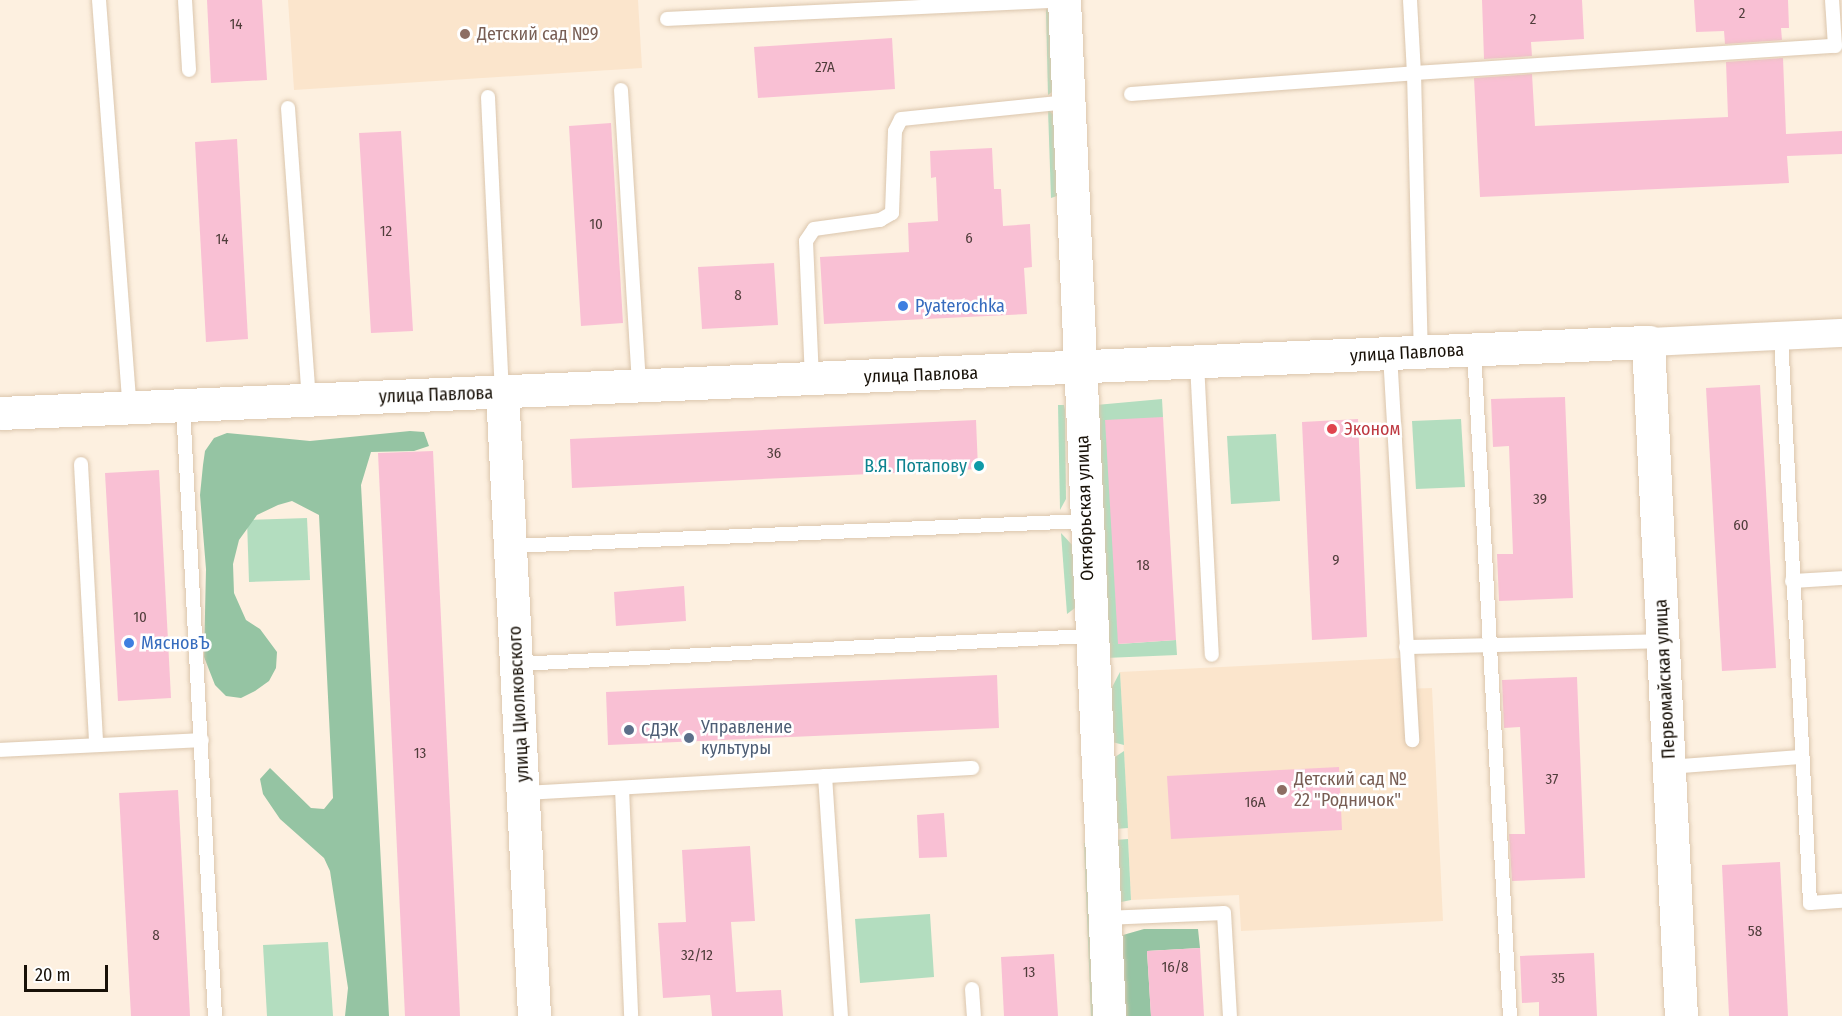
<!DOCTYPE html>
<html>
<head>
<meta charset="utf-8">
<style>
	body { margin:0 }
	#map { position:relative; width:1842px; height:1016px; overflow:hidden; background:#fdf0e0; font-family:"Fira Sans Condensed",sans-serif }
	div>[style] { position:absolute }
	.built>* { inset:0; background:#fbe5cc }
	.green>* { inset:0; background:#b3ddbf }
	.forest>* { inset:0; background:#95c4a3 }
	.building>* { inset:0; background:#f9c0d4 }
	.roads { filter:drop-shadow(0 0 2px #dbc6ad) drop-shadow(0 0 2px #dbc6ad) }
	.lane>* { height:14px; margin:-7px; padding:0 7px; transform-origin:7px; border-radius:7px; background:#fff }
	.street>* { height:28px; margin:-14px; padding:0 14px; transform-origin:14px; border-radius:14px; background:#fff }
	.secondary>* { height:33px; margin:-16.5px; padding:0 16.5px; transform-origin:16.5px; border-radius:16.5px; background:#fff }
	.dots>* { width:16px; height:16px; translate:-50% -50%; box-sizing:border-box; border:3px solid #fff; border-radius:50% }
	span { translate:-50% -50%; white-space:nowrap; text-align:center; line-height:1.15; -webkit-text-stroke:5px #fff; paint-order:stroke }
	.number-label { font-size:15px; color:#503d3b }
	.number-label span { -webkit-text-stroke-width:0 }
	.education-label { font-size:18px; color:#785e54 }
	.left { translate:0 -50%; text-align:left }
	.shop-label { font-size:18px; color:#366cbe }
	.street-label { font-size:18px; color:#181108 }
	.health-label { font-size:18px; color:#be3a42 }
	.culture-label { font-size:18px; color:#0d838f }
	.right { translate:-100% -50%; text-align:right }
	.service-label { font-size:18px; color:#4e5e75 }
	.scale { position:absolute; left:24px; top:965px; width:84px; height:27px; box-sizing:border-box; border:3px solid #181108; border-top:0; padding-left:8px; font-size:18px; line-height:21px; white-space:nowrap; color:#181108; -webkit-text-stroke:4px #fff; paint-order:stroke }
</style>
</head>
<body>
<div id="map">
	<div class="built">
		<div style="clip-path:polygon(288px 0,638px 0,642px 68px,294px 90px)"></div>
		<div style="clip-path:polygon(1400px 658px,1402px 689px,1432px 688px,1443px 921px,1241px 931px,1239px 895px,1131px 900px,1120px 672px)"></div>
	</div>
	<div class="green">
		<div style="clip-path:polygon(1046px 9px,1054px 12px,1055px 90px,1048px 95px)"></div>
		<div style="clip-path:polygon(1048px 109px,1056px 117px,1057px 196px,1051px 198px)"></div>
		<div style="clip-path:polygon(1162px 399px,1163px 417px,1119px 644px,1176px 640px,1177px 655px,1105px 658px,1096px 405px)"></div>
		<div style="clip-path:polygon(1058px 405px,1064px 405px,1065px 410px,1066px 499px,1060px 510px)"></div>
		<div style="clip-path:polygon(1461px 419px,1465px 487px,1416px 489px,1412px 421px)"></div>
		<div style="clip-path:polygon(1276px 434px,1280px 501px,1231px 504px,1227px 436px)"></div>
		<div style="clip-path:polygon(307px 518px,310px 580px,249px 582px,247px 520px)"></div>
		<div style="clip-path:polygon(1061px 533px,1075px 548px,1075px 608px,1067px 614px)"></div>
		<div style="clip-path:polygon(1120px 672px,1124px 745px,1112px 742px,1109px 693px)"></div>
		<div style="clip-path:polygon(1124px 751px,1128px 828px,1115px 829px,1112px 759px)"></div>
		<div style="clip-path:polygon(1128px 839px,1131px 900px,1121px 902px,1115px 840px)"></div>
		<div style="clip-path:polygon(1089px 842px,1096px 1016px,1091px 1016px,1084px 843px)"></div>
		<div style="clip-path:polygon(930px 914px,934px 977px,860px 983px,855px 919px)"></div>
		<div style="clip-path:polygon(328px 942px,333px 1016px,267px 1016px,263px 945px)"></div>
	</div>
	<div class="forest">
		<div style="clip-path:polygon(410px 431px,424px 432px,429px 446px,414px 451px,371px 452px,361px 485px,389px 1016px,345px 1016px,348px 988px,330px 871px,324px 858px,280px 819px,263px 794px,260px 779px,270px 768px,311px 808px,324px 809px,333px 798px,319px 515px,292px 501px,278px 505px,257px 515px,239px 540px,233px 564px,234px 593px,246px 620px,260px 629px,277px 652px,276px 668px,269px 681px,255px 691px,241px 698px,226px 696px,215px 685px,204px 657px,206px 569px,200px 495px,203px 465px,205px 451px,214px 438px,227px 433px,310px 441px)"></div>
		<div style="clip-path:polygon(1198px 929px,1200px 948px,1147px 951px,1151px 1016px,1123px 1016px,1123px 935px,1144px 929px)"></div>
	</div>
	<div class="building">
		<div style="clip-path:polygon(207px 0,262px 0,267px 80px,211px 83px)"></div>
		<div style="clip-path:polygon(1482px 0,1582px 0,1584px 39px,1531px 42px,1532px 56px,1484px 59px)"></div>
		<div style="clip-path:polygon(1694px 0,1788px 0,1789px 28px,1781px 28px,1782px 40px,1725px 44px,1724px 31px,1696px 32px)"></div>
		<div style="clip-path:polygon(892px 38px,895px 89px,758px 98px,754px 47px)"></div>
		<div style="clip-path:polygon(1783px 58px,1786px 134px,1842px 131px,1842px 154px,1787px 156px,1789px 183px,1480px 197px,1474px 78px,1532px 74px,1535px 126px,1728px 117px,1726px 62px)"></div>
		<div style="clip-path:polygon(611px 123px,623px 323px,581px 326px,569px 126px)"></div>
		<div style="clip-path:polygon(401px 131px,413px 331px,371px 333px,359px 133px)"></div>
		<div style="clip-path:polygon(237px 139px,248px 339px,206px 342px,195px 142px)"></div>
		<div style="clip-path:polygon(992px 148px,994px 189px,1001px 189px,1003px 226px,1030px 224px,1032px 267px,1024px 268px,1027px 314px,824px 324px,820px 257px,909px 252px,908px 223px,938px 221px,936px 177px,931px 178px,930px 151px)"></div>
		<div style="clip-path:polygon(774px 263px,778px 325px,702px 329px,698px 267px)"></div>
		<div style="clip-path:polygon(1760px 385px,1776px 668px,1722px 671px,1706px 388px)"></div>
		<div style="clip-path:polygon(1565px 397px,1573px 598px,1499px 601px,1497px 554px,1513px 554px,1509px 446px,1493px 447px,1491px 399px)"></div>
		<div style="clip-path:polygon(1163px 417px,1176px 640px,1118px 644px,1105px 420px)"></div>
		<div style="clip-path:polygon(1358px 419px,1367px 637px,1312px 640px,1302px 422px)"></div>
		<div style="clip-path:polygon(976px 420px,978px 469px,572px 488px,570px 439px)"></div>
		<div style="clip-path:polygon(433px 451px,460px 1016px,405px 1016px,378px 453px)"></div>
		<div style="clip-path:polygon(159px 470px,171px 698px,118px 701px,105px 473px)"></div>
		<div style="clip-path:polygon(684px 586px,686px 621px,616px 626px,614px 592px)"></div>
		<div style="clip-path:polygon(997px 675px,999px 728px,608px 745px,606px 692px)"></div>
		<div style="clip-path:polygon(1577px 677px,1585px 878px,1512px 881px,1509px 834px,1525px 834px,1520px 727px,1504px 728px,1502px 680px)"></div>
		<div style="clip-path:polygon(1339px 767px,1342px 830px,1171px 839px,1167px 776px)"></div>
		<div style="clip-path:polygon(178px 790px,190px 1016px,131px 1016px,119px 793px)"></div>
		<div style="clip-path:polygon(944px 813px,947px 857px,919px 858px,917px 815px)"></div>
		<div style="clip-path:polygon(750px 846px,755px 921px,731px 922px,736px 992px,781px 990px,783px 1016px,712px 1016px,710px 995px,663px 998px,658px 923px,686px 922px,682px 850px)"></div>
		<div style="clip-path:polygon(1780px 862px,1788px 1016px,1729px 1016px,1722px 865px)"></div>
		<div style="clip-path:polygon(1200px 948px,1204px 1016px,1151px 1016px,1147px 951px)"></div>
		<div style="clip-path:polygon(1594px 953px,1597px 1016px,1539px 1016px,1539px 1002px,1522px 1003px,1520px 956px)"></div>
		<div style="clip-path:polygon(1054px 954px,1058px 1016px,1004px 1016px,1001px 957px)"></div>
	</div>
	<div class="roads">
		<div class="lane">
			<div style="left:99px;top:0;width:409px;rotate:85.7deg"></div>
			<div style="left:185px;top:0;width:70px;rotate:86.7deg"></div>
			<div style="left:1410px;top:0;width:73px;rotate:86.9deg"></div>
			<div style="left:1414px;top:73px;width:422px;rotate:-3.7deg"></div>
			<div style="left:1835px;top:46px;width:46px;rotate:-93.7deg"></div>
			<div style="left:667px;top:19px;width:397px;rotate:-2.7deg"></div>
			<div style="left:621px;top:90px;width:298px;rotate:86.5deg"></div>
			<div style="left:1131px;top:94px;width:284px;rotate:-4.2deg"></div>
			<div style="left:1414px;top:73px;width:280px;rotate:88.6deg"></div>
			<div style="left:488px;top:97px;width:295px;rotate:87.3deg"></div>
			<div style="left:288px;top:108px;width:293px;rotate:85.9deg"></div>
			<div style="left:1781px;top:336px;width:568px;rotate:87.07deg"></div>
			<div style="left:1810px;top:903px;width:32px;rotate:-4deg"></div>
			<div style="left:1474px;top:350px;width:667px;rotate:86.91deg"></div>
			<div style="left:1390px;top:354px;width:387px;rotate:86.7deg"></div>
			<div style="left:1197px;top:363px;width:292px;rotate:87.1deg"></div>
			<div style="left:812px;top:379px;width:138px;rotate:-92.5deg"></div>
			<div style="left:806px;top:241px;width:14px;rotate:-56deg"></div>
			<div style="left:814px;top:229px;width:67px;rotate:-7.8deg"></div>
			<div style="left:880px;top:220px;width:14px;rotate:-30deg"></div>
			<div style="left:892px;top:213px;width:82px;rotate:-87.9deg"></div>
			<div style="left:895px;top:131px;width:13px;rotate:-63deg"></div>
			<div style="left:901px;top:119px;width:168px;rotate:-5.8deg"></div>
			<div style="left:183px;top:406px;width:611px;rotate:87deg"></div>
			<div style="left:81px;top:464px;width:281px;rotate:86.9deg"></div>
			<div style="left:512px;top:546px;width:574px;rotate:-2.5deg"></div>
			<div style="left:1792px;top:581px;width:50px;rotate:-3.4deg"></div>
			<div style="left:1406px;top:647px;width:257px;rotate:-1.3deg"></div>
			<div style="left:517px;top:664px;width:574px;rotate:-2.8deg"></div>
			<div style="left:0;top:750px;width:202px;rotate:-2.8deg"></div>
			<div style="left:1669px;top:767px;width:131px;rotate:-4.4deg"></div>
			<div style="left:825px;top:776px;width:241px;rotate:86.2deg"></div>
			<div style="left:622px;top:788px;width:228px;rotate:87.7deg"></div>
			<div style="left:523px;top:793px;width:450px;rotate:-3.2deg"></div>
			<div style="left:1105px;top:918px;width:119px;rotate:-2.4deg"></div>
			<div style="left:1224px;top:913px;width:103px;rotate:86.7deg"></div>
			<div style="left:972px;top:989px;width:27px;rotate:86deg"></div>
		</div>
		<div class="street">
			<div style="left:1648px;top:342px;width:194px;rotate:-2.7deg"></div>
		</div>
		<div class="secondary">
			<div style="left:1064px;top:0;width:1017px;rotate:87.46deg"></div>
			<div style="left:502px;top:392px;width:625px;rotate:87.06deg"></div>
			<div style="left:0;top:413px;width:1650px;rotate:-2.47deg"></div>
			<div style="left:1648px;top:342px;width:675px;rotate:87.2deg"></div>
		</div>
	</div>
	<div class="dots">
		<div style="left:465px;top:34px;background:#8d6e63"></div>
		<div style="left:903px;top:306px;background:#3f7fe0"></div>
		<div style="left:1332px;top:429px;background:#e0444e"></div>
		<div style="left:979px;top:466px;background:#0f9aa8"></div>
		<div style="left:129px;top:643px;background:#3f7fe0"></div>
		<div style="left:629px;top:730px;background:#5c6f8a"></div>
		<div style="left:689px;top:738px;background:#5c6f8a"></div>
		<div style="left:1282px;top:790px;background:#8d6e63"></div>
	</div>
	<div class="number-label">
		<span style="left:1742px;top:14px">2</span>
		<span style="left:1533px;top:20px">2</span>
		<span style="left:236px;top:25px">14</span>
		<span style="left:825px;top:68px">27А</span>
		<span style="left:596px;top:225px">10</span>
		<span style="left:386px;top:232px">12</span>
		<span style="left:969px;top:239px">6</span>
		<span style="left:222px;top:240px">14</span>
		<span style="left:738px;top:296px">8</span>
		<span style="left:774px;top:454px">36</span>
		<span style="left:1540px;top:500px">39</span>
		<span style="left:1741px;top:526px">60</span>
		<span style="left:1336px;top:561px">9</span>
		<span style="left:1143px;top:566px">18</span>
		<span style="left:140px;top:618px">10</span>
		<span style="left:420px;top:754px">13</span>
		<span style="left:1552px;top:780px">37</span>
		<span style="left:1255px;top:803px">16А</span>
		<span style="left:1755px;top:932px">58</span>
		<span style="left:156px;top:936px">8</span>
		<span style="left:697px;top:956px">32/12</span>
		<span style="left:1175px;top:968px">16/8</span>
		<span style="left:1029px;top:973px">13</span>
		<span style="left:1558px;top:979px">35</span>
	</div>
	<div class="education-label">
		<span class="left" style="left:477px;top:34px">Детский сад №9</span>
		<span class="left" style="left:1294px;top:790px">Детский сад №<br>22 "Родничок"</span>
	</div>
	<div class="shop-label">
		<span class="left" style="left:915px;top:306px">Pyaterochka</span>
		<span class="left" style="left:141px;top:643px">МясновЪ</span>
	</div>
	<div class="street-label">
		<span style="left:1407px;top:353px;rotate:-3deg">улица Павлова</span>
		<span style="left:921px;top:375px;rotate:-2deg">улица Павлова</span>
		<span style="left:436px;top:395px;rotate:-2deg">улица Павлова</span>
		<span style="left:1085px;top:508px;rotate:-92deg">Октябрьская улица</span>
		<span style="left:1665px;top:679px;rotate:-93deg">Первомайская улица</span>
		<span style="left:519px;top:704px;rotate:-93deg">улица Циолковского</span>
	</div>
	<div class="health-label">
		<span class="left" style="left:1344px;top:429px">Эконом</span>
	</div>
	<div class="culture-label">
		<span class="right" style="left:967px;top:466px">В.Я. Потапову</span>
	</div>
	<div class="service-label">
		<span class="left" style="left:701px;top:738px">Управление<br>культуры</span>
		<span class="left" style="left:641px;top:730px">СДЭК</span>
	</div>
	<div class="scale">20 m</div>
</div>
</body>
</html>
